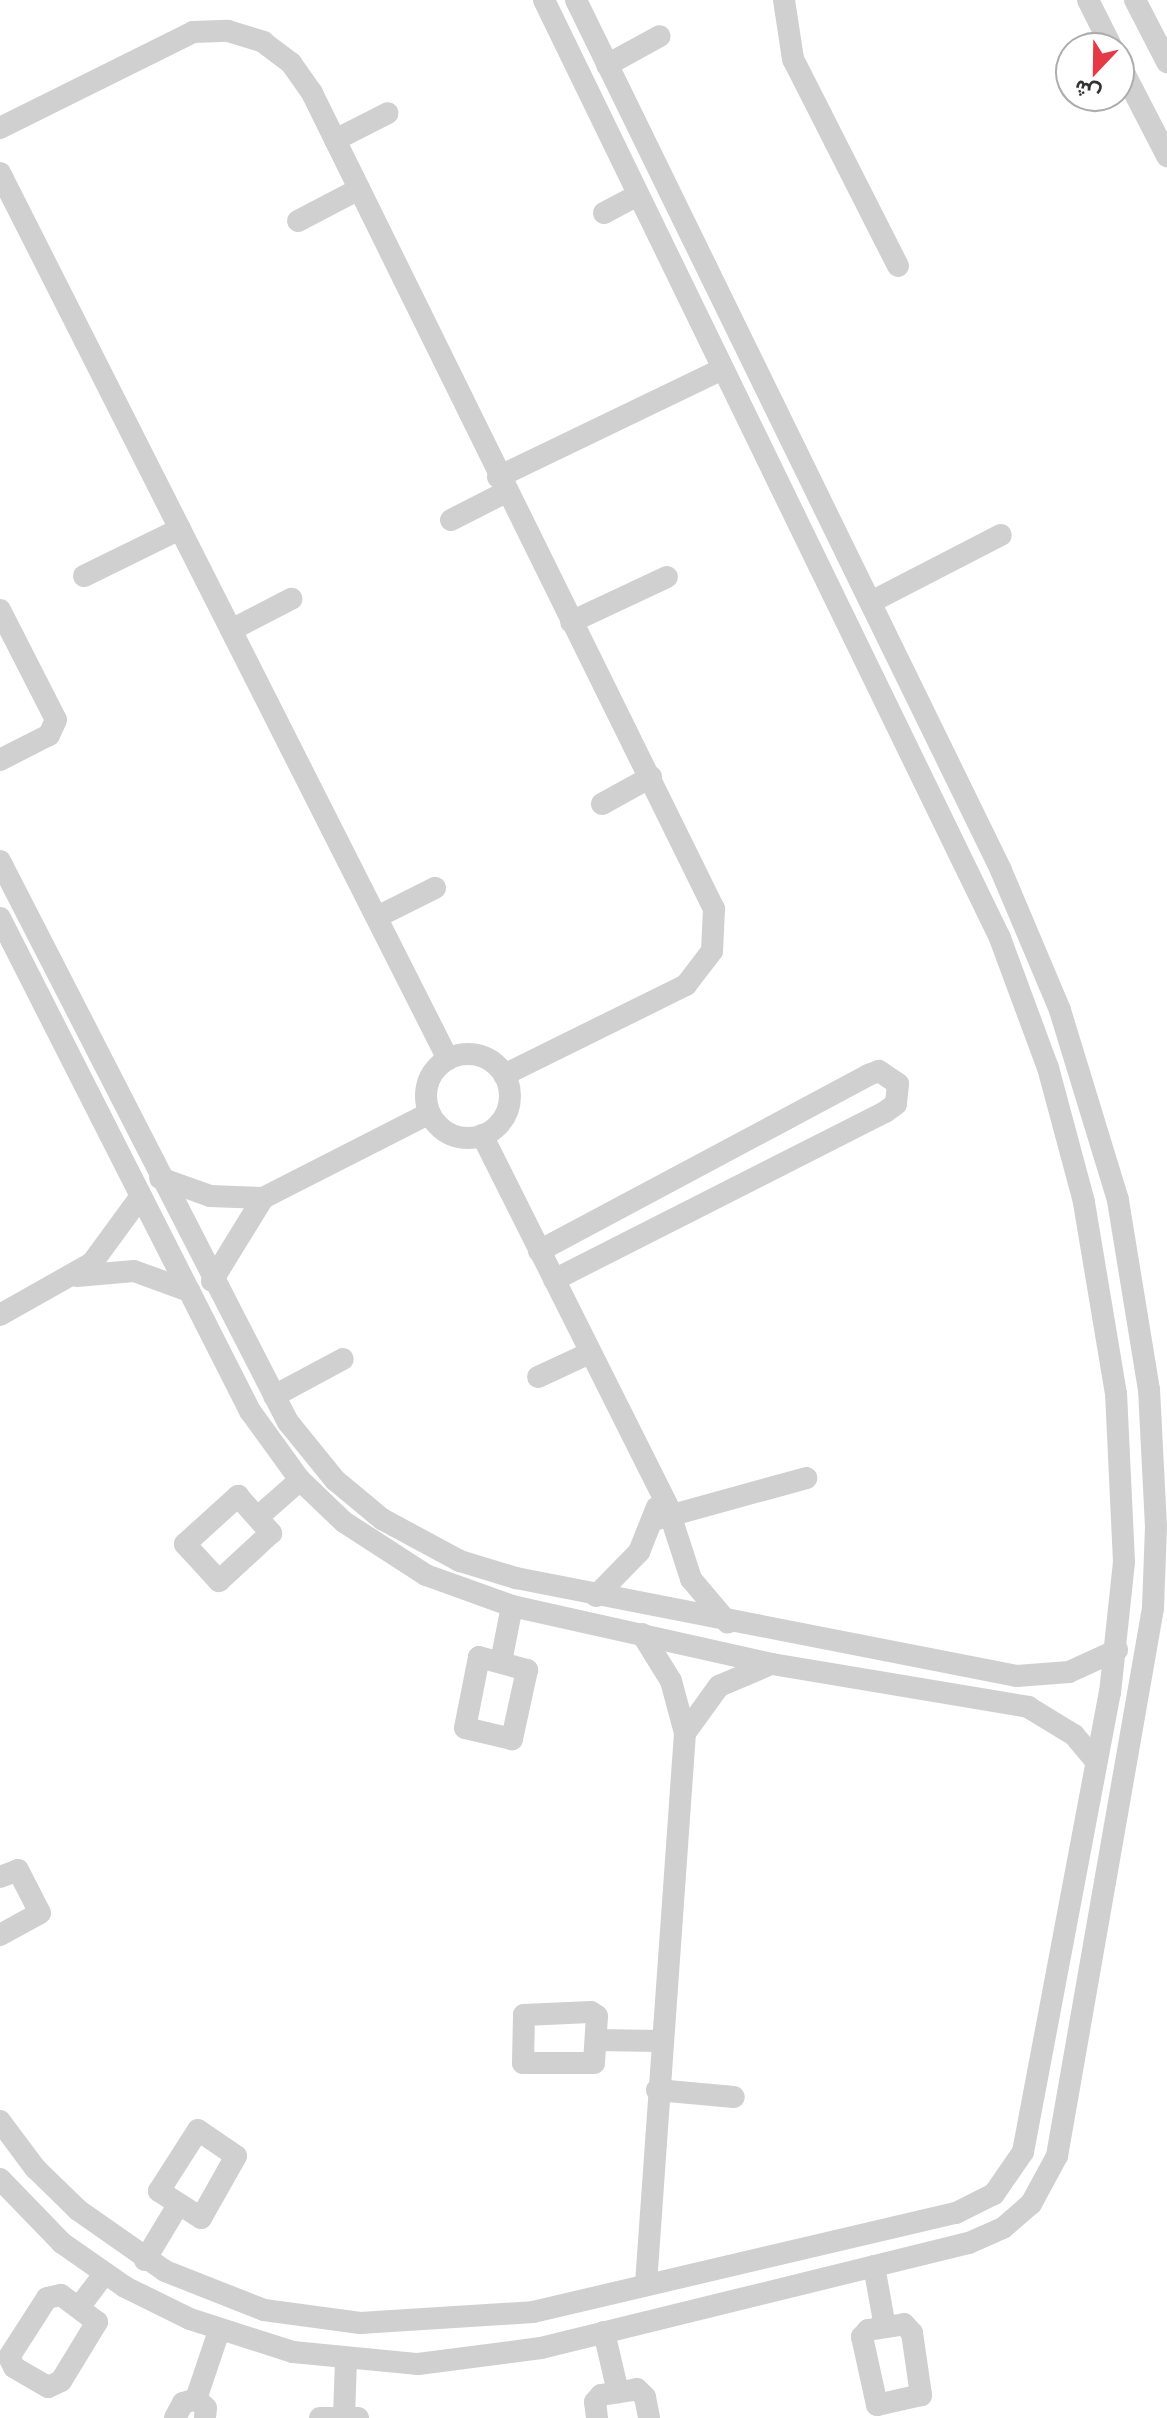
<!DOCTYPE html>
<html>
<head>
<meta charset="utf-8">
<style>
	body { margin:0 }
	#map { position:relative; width:1167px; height:2418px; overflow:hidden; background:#fff; font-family:"Exo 2",Vazirmatn,sans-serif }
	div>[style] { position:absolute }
	.minor>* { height:22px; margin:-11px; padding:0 11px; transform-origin:11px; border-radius:11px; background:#d0d0d0 }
	.minor>.ring { margin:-11px; padding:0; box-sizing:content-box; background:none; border:22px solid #d0d0d0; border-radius:50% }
	span { translate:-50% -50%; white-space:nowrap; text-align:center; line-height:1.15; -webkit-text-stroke:8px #fff; paint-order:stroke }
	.north { position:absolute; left:1055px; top:32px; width:80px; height:80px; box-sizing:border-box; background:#fff; border:2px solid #adadad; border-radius:50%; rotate:202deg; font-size:22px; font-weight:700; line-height:32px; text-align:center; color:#333 }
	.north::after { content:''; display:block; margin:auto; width:28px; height:36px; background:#e63946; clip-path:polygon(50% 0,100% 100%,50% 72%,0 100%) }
</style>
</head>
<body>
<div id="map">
	<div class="minor">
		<div style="left:784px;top:0;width:60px;rotate:81.3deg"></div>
		<div style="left:793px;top:59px;width:232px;rotate:63.1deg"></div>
		<div style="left:1088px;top:0;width:54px;rotate:63.4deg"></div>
		<div style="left:1135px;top:0;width:70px;rotate:62.7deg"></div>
		<div style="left:1119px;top:63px;width:105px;rotate:62.7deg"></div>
		<div style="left:607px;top:65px;width:60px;rotate:-28.7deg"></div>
		<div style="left:0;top:128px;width:216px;rotate:-26.4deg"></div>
		<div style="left:193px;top:32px;width:35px;rotate:-2deg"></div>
		<div style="left:228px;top:31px;width:37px;rotate:17deg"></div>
		<div style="left:263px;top:42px;width:35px;rotate:37deg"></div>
		<div style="left:291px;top:63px;width:37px;rotate:55deg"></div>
		<div style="left:312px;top:93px;width:910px;rotate:63.77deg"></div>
		<div style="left:714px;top:909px;width:42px;rotate:92.7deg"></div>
		<div style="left:712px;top:951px;width:43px;rotate:127.4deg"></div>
		<div style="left:686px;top:985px;width:203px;rotate:153.7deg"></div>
		<div style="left:335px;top:140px;width:59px;rotate:-27deg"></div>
		<div style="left:0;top:173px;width:993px;rotate:63.18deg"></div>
		<div style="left:604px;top:213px;width:38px;rotate:-28deg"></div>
		<div style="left:298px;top:221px;width:69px;rotate:-27.7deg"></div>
		<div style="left:498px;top:477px;width:249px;rotate:-25.7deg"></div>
		<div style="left:451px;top:520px;width:62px;rotate:-27deg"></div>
		<div style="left:84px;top:576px;width:107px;rotate:-26.1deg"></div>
		<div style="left:871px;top:602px;width:146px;rotate:-27.3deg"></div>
		<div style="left:0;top:610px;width:123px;rotate:63deg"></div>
		<div style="left:56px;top:720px;width:17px;rotate:115deg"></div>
		<div style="left:49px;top:735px;width:55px;rotate:153deg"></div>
		<div style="left:571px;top:622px;width:106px;rotate:-25.1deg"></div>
		<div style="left:231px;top:630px;width:68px;rotate:-27.3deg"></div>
		<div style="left:602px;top:804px;width:56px;rotate:-28.9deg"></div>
		<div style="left:0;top:861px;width:631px;rotate:62.83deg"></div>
		<div style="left:288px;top:1422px;width:75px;rotate:51deg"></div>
		<div style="left:335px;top:1480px;width:61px;rotate:39.7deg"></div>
		<div style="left:382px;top:1519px;width:89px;rotate:28.3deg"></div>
		<div style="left:460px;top:1561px;width:59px;rotate:16.9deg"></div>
		<div style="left:516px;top:1578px;width:510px;rotate:11.07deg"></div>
		<div style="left:1017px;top:1676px;width:52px;rotate:-4.4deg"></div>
		<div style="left:1069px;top:1672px;width:53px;rotate:-24.6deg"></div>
		<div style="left:377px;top:917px;width:65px;rotate:-26.6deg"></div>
		<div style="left:0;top:918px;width:553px;rotate:63.11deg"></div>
		<div style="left:250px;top:1411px;width:85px;rotate:54.1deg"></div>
		<div style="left:300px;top:1480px;width:61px;rotate:43.7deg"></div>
		<div style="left:344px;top:1522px;width:98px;rotate:32.9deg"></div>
		<div style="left:426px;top:1575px;width:91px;rotate:19.8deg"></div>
		<div style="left:512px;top:1606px;width:266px;rotate:12.6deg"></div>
		<div style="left:772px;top:1664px;width:260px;rotate:9.5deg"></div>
		<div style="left:1028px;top:1707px;width:54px;rotate:31.3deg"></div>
		<div style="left:1074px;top:1735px;width:35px;rotate:50deg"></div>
		<div class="ring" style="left:426px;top:1054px;width:62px;height:62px"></div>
		<div style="left:482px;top:1135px;width:414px;rotate:63.4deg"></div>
		<div style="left:667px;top:1505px;width:78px;rotate:72deg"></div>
		<div style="left:691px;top:1579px;width:57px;rotate:49.9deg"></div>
		<div style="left:160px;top:1178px;width:53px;rotate:19.8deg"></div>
		<div style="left:210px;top:1196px;width:53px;rotate:2.2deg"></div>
		<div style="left:263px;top:1198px;width:187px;rotate:-27deg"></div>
		<div style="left:539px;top:1251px;width:373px;rotate:-28.1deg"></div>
		<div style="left:868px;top:1075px;width:12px;rotate:-20deg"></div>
		<div style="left:879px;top:1071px;width:23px;rotate:34deg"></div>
		<div style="left:898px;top:1084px;width:20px;rotate:96deg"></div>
		<div style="left:896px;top:1104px;width:14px;rotate:144deg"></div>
		<div style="left:885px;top:1112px;width:371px;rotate:153.1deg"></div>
		<div style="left:77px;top:1276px;width:57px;rotate:-5deg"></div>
		<div style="left:134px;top:1271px;width:59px;rotate:20deg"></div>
		<div style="left:212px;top:1281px;width:97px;rotate:-58.4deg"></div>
		<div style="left:0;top:1315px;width:106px;rotate:-29.5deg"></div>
		<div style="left:92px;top:1263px;width:83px;rotate:-53.8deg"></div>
		<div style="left:538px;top:1377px;width:57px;rotate:-24.8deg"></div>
		<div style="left:274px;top:1396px;width:78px;rotate:-28.2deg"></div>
		<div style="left:238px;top:1496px;width:50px;rotate:48.3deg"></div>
		<div style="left:271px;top:1533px;width:71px;rotate:137.3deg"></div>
		<div style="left:219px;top:1581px;width:50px;rotate:-132.6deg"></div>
		<div style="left:185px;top:1544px;width:72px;rotate:-42.2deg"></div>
		<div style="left:258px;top:1517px;width:56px;rotate:-41.4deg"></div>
		<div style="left:654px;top:1520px;width:158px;rotate:-15.4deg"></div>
		<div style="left:596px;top:1596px;width:62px;rotate:-45.7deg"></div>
		<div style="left:639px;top:1552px;width:48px;rotate:-68.2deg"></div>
		<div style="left:642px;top:1634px;width:55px;rotate:58.3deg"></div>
		<div style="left:671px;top:1681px;width:54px;rotate:74.9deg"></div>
		<div style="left:685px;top:1733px;width:552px;rotate:94.05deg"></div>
		<div style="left:479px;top:1657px;width:50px;rotate:15.2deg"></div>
		<div style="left:527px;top:1670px;width:71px;rotate:102.3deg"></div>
		<div style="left:512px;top:1739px;width:48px;rotate:-166.8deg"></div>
		<div style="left:465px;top:1728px;width:72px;rotate:-78.8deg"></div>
		<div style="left:501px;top:1662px;width:57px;rotate:-78.9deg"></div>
		<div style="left:685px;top:1733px;width:58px;rotate:-54.1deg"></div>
		<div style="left:719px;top:1686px;width:56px;rotate:-22.9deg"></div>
		<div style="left:0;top:1877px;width:19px;rotate:-21deg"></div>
		<div style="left:18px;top:1870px;width:48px;rotate:62.9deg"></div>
		<div style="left:40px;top:1913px;width:46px;rotate:151.2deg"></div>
		<div style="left:591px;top:2012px;width:7px;rotate:34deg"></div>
		<div style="left:597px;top:2016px;width:47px;rotate:93.7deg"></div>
		<div style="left:594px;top:2063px;width:71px;rotate:180deg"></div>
		<div style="left:523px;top:2063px;width:48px;rotate:-88.8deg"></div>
		<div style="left:524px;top:2015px;width:67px;rotate:-2.6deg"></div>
		<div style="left:596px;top:2040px;width:63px;rotate:0.9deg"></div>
		<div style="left:657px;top:2090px;width:77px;rotate:5.2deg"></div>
		<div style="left:0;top:2121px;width:59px;rotate:53.3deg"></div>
		<div style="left:35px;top:2168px;width:60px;rotate:44.3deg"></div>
		<div style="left:78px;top:2210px;width:106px;rotate:35deg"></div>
		<div style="left:165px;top:2271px;width:106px;rotate:21.5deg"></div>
		<div style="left:264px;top:2310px;width:97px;rotate:7.7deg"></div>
		<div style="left:360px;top:2323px;width:173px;rotate:-3.6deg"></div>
		<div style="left:533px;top:2312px;width:434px;rotate:-13.2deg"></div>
		<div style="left:956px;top:2213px;width:42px;rotate:-26.6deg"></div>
		<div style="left:994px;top:2194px;width:51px;rotate:-55.4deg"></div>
		<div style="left:1023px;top:2152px;width:467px;rotate:-79.3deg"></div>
		<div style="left:1110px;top:1693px;width:132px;rotate:-83.9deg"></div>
		<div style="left:1124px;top:1562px;width:168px;rotate:-92.7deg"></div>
		<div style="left:1116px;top:1394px;width:195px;rotate:-99.5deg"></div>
		<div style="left:1084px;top:1202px;width:139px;rotate:-105deg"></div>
		<div style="left:1048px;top:1068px;width:139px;rotate:-110.3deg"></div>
		<div style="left:1000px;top:938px;width:1043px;rotate:-115.93deg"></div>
		<div style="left:198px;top:2130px;width:46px;rotate:34.4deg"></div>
		<div style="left:236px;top:2156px;width:71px;rotate:119.4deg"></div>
		<div style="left:201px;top:2218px;width:50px;rotate:-147.3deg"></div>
		<div style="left:159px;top:2191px;width:72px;rotate:-57.4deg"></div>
		<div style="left:0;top:2179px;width:89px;rotate:45.9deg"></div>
		<div style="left:62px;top:2243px;width:77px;rotate:34.9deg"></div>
		<div style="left:125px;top:2287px;width:72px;rotate:26.2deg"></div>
		<div style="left:190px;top:2319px;width:108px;rotate:17.8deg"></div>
		<div style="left:293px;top:2352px;width:126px;rotate:5.5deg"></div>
		<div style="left:418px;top:2364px;width:124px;rotate:-7.4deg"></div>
		<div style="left:541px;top:2348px;width:441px;rotate:-13.8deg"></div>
		<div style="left:969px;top:2243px;width:37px;rotate:-24deg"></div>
		<div style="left:1003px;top:2228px;width:37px;rotate:-41deg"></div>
		<div style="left:1031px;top:2204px;width:55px;rotate:-61.6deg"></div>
		<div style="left:1057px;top:2156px;width:556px;rotate:-80.06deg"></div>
		<div style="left:1153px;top:1608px;width:81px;rotate:-87.9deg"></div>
		<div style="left:1156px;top:1527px;width:137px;rotate:-92.9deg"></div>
		<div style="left:1149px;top:1390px;width:193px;rotate:-99.3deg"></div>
		<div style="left:1118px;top:1200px;width:199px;rotate:-107deg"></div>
		<div style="left:1060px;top:1010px;width:152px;rotate:-112.9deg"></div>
		<div style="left:1001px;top:870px;width:968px;rotate:-116.04deg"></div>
		<div style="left:145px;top:2260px;width:64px;rotate:-59deg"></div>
		<div style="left:874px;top:2266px;width:62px;rotate:79.8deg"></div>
		<div style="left:61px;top:2295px;width:45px;rotate:36.9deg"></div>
		<div style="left:97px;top:2322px;width:69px;rotate:121.4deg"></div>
		<div style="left:61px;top:2381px;width:14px;rotate:155deg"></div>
		<div style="left:48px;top:2387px;width:39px;rotate:-150deg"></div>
		<div style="left:14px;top:2367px;width:11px;rotate:-117deg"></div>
		<div style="left:9px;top:2357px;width:70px;rotate:-57.2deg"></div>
		<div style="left:47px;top:2298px;width:14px;rotate:-12deg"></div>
		<div style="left:80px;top:2306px;width:41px;rotate:-52.9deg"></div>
		<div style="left:904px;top:2324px;width:12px;rotate:48deg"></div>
		<div style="left:912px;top:2333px;width:63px;rotate:81.7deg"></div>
		<div style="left:921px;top:2395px;width:45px;rotate:167.2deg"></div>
		<div style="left:877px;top:2405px;width:70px;rotate:-102.4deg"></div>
		<div style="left:862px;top:2337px;width:9px;rotate:-49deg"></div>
		<div style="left:868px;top:2330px;width:36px;rotate:-9deg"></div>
		<div style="left:604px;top:2332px;width:62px;rotate:76.9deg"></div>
		<div style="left:196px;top:2399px;width:72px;rotate:-71.3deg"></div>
		<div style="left:344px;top:2417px;width:56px;rotate:-88deg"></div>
		<div style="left:175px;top:2418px;width:17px;rotate:-62deg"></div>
		<div style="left:183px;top:2403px;width:14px;rotate:-17deg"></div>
		<div style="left:196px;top:2399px;width:13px;rotate:42deg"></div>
		<div style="left:206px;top:2408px;width:10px;rotate:96deg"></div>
		<div style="left:320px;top:2418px;width:38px"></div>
		<div style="left:597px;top:2418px;width:16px;rotate:-97deg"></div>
		<div style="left:595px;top:2402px;width:9px;rotate:-49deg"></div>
		<div style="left:601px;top:2395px;width:36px;rotate:-9deg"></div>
		<div style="left:637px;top:2389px;width:11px;rotate:45deg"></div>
		<div style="left:645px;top:2397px;width:21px;rotate:79deg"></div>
	</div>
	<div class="north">ش</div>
</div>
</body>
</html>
